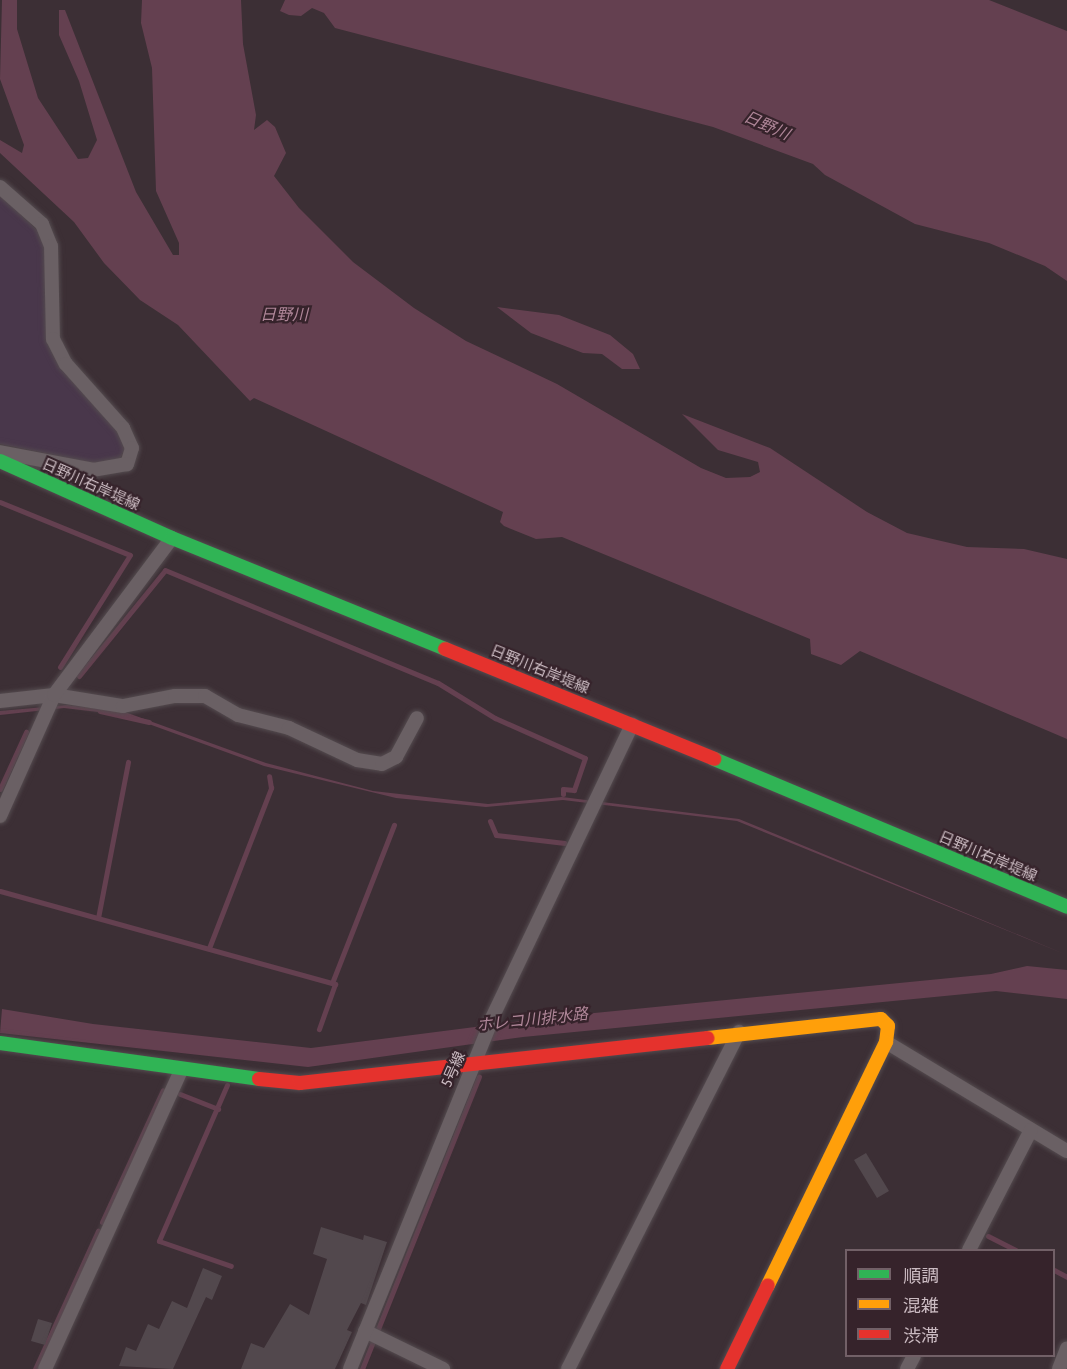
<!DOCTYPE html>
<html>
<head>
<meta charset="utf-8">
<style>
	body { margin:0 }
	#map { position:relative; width:1067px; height:1369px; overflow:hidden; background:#3c2f35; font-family:"Asap Condensed","Noto Sans JP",sans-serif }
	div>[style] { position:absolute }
	.green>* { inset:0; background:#49374b }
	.water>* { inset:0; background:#644050 }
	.stream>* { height:5px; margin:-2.5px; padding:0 2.5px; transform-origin:2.5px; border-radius:2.5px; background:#644050 }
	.building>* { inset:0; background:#52484d }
	.roads { filter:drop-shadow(0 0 2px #544b4f) drop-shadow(0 0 2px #544b4f) }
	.street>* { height:14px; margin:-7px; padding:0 7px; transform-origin:7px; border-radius:7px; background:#6a6064 }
	.fast>* { height:14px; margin:-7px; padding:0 7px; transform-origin:7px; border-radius:7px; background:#30b455 }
	.slow>* { height:14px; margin:-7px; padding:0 7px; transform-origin:7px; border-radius:7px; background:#ff9f0a }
	.jam>* { height:14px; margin:-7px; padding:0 7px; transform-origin:7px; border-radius:7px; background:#e5322d }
	span { translate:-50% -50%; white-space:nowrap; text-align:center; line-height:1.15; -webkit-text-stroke:4.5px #36232b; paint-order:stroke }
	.street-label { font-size:15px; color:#cbbbc2 }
	.water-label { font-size:16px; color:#af8698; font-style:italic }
	.legend { position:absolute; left:845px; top:1249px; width:210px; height:108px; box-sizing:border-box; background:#36232b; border:2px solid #726067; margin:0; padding:8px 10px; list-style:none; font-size:18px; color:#cbbbc2 }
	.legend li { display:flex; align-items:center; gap:12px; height:30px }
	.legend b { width:30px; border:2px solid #726067 }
</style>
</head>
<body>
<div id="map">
	<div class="green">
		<div style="clip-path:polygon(0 195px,43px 236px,47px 265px,48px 342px,55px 358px,118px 429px,125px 449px,119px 460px,98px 464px,0 444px)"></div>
	</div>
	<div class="water">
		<div style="clip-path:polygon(2px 0,17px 0,17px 29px,38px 98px,78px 159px,88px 158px,97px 140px,79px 81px,59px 35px,59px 10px,65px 10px,136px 192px,173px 255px,179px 255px,179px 243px,156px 191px,152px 68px,141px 23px,142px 0,241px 0,243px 44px,256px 115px,254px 130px,267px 120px,275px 127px,286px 153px,274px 176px,299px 208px,353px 262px,414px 308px,466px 341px,557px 384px,701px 468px,726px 478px,750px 477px,760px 472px,758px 462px,718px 450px,682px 414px,770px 448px,867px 512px,907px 533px,967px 547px,1024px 549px,1067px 559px,1067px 739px,860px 651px,841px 665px,811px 654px,810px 639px,562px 537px,536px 539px,504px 526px,500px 522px,503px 512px,254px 398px,250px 401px,178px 325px,140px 300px,104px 263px,74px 222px,0 153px,0 140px,22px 153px,24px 145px,0 79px)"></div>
		<div style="clip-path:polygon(285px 0,989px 0,1067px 31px,1067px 281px,1045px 266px,989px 243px,915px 224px,825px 175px,813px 164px,713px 127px,335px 28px,324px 13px,312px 8px,301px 16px,289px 15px,280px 11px)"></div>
		<div style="clip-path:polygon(497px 307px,559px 315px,610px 335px,633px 354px,640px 369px,622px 369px,602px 354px,583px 353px,531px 333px)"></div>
		<div style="clip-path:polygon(67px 705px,125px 712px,266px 763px,373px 791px,488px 804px,562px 797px,739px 819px,1067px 955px,737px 821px,563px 800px,486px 807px,396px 798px,264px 766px,124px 715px,64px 708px,0 715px,0 711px)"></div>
		<div style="clip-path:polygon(1027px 966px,1067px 970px,1067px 999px,996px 991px,523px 1037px,308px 1067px,0 1033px,2px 1009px,93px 1024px,311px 1048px,544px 1018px,991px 974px)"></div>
	</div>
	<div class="stream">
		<div style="left:0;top:502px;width:140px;rotate:22.2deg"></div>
		<div style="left:130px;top:555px;width:132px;rotate:122deg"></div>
		<div style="left:79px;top:676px;width:136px;rotate:-50.9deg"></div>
		<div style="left:165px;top:570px;width:295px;rotate:22.5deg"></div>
		<div style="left:438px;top:683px;width:67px;rotate:31.6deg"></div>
		<div style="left:495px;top:718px;width:98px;rotate:24deg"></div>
		<div style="left:585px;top:758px;width:34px;rotate:109deg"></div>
		<div style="left:574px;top:790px;width:11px;rotate:-175deg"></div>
		<div style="left:563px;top:789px;width:5px;rotate:90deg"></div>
		<div style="left:100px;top:711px;width:50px;rotate:12.7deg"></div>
		<div style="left:0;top:789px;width:63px;rotate:-65.5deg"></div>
		<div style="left:490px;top:821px;width:15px;rotate:67deg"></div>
		<div style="left:496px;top:835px;width:69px;rotate:6.6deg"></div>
		<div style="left:0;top:891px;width:348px;rotate:15.5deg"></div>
		<div style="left:335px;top:984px;width:48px;rotate:109.6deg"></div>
		<div style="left:98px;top:918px;width:159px;rotate:-79.1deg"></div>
		<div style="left:209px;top:948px;width:172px;rotate:-68.8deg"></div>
		<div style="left:271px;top:788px;width:12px;rotate:-99deg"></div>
		<div style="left:332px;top:983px;width:170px;rotate:-68.6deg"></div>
		<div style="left:227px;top:1085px;width:170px;rotate:113.6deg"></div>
		<div style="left:159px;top:1241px;width:76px;rotate:19.1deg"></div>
		<div style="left:180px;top:1094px;width:41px;rotate:21.5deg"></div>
		<div style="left:102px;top:1222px;width:145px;rotate:-65.2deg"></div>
		<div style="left:988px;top:1236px;width:31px;rotate:27deg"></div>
		<div style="left:1054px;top:1270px;width:15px;rotate:28deg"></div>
		<div style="left:35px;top:1369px;width:152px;rotate:-65.5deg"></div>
		<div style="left:362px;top:1369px;width:315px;rotate:-68.2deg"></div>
	</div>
	<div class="building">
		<div style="clip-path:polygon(866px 1153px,889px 1191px,877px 1198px,854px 1160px)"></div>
		<div style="clip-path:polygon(321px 1227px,363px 1240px,364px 1235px,387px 1242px,366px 1305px,361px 1303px,347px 1330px,352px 1332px,335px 1369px,241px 1369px,251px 1343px,264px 1348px,290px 1304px,309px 1315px,327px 1259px,313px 1254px)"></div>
		<div style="clip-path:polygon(203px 1268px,222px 1276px,212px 1300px,206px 1297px,173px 1369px,119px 1366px,126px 1347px,136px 1351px,148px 1324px,159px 1329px,172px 1301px,187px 1308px)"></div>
		<div style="clip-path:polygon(38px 1319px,52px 1323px,45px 1345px,31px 1341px)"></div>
	</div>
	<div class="roads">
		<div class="street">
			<div style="left:0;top:187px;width:56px;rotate:41.4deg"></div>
			<div style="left:42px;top:224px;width:24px;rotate:68deg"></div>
			<div style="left:51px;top:246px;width:93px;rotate:88.8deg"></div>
			<div style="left:53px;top:339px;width:28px;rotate:63deg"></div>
			<div style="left:66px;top:364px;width:86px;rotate:48.3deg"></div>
			<div style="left:123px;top:428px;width:22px;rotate:66deg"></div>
			<div style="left:132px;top:448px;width:17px;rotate:107deg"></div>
			<div style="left:127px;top:464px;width:34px;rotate:170deg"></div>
			<div style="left:94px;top:470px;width:96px;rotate:-169.2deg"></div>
			<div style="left:0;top:701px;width:54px;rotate:-6.3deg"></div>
			<div style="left:54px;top:695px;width:70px;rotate:9.1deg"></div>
			<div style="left:123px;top:706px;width:53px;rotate:-10.9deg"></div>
			<div style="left:175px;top:696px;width:30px"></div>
			<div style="left:205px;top:696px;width:38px;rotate:30deg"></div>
			<div style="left:238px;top:715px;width:53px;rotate:14.3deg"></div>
			<div style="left:289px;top:728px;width:75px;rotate:25.2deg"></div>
			<div style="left:357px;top:760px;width:25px;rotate:9deg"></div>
			<div style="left:382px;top:764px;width:16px;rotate:-27deg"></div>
			<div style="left:396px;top:757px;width:44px;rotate:-61.7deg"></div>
			<div style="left:0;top:816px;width:133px;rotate:-65.9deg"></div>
			<div style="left:54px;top:695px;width:196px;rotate:-53.1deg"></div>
			<div style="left:886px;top:1042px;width:211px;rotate:31.1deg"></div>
			<div style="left:969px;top:1250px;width:135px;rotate:-62.7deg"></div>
			<div style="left:365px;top:1331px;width:87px;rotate:26deg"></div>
			<div style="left:45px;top:1369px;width:328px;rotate:-65.5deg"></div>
			<div style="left:350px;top:1369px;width:381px;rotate:-67.9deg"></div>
			<div style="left:493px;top:1016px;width:323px;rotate:-64.5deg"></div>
			<div style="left:568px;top:1369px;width:378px;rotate:-63.1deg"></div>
			<div style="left:907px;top:1369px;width:15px;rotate:-62deg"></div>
			<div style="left:1059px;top:1369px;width:22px;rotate:-69deg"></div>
		</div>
		<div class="fast">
			<div style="left:0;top:461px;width:188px;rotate:24.1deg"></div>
			<div style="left:172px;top:538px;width:295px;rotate:22.1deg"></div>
			<div style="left:714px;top:759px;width:383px;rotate:22.7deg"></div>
			<div style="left:0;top:1043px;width:261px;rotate:7.9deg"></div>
		</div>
		<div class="slow">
			<div style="left:708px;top:1038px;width:174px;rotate:-6.3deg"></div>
			<div style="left:881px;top:1019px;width:10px;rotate:45deg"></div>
			<div style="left:888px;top:1026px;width:16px;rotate:97deg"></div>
			<div style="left:886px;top:1042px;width:270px;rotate:115.9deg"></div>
		</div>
		<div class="jam">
			<div style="left:445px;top:649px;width:291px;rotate:22.2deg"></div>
			<div style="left:259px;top:1079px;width:41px;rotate:5.6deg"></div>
			<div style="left:300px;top:1083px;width:410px;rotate:-6.3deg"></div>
			<div style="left:727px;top:1369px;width:93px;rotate:-64deg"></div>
		</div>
	</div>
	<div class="street-label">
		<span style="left:91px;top:484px;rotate:24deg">日野川右岸堤線</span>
		<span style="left:540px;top:669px;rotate:22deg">日野川右岸堤線</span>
		<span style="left:988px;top:856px;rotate:23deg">日野川右岸堤線</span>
		<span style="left:453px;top:1069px;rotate:-66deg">5号線</span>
	</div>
	<div class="water-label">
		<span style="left:767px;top:125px;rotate:24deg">日野川</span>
		<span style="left:284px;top:314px">日野川</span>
		<span style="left:532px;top:1019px;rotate:-6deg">ホレコ川排水路</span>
	</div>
	<ul class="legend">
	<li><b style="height:8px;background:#30b455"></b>順調</li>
	<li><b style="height:8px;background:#ff9f0a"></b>混雑</li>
	<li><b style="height:8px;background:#e5322d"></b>渋滞</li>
	</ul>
</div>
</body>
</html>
